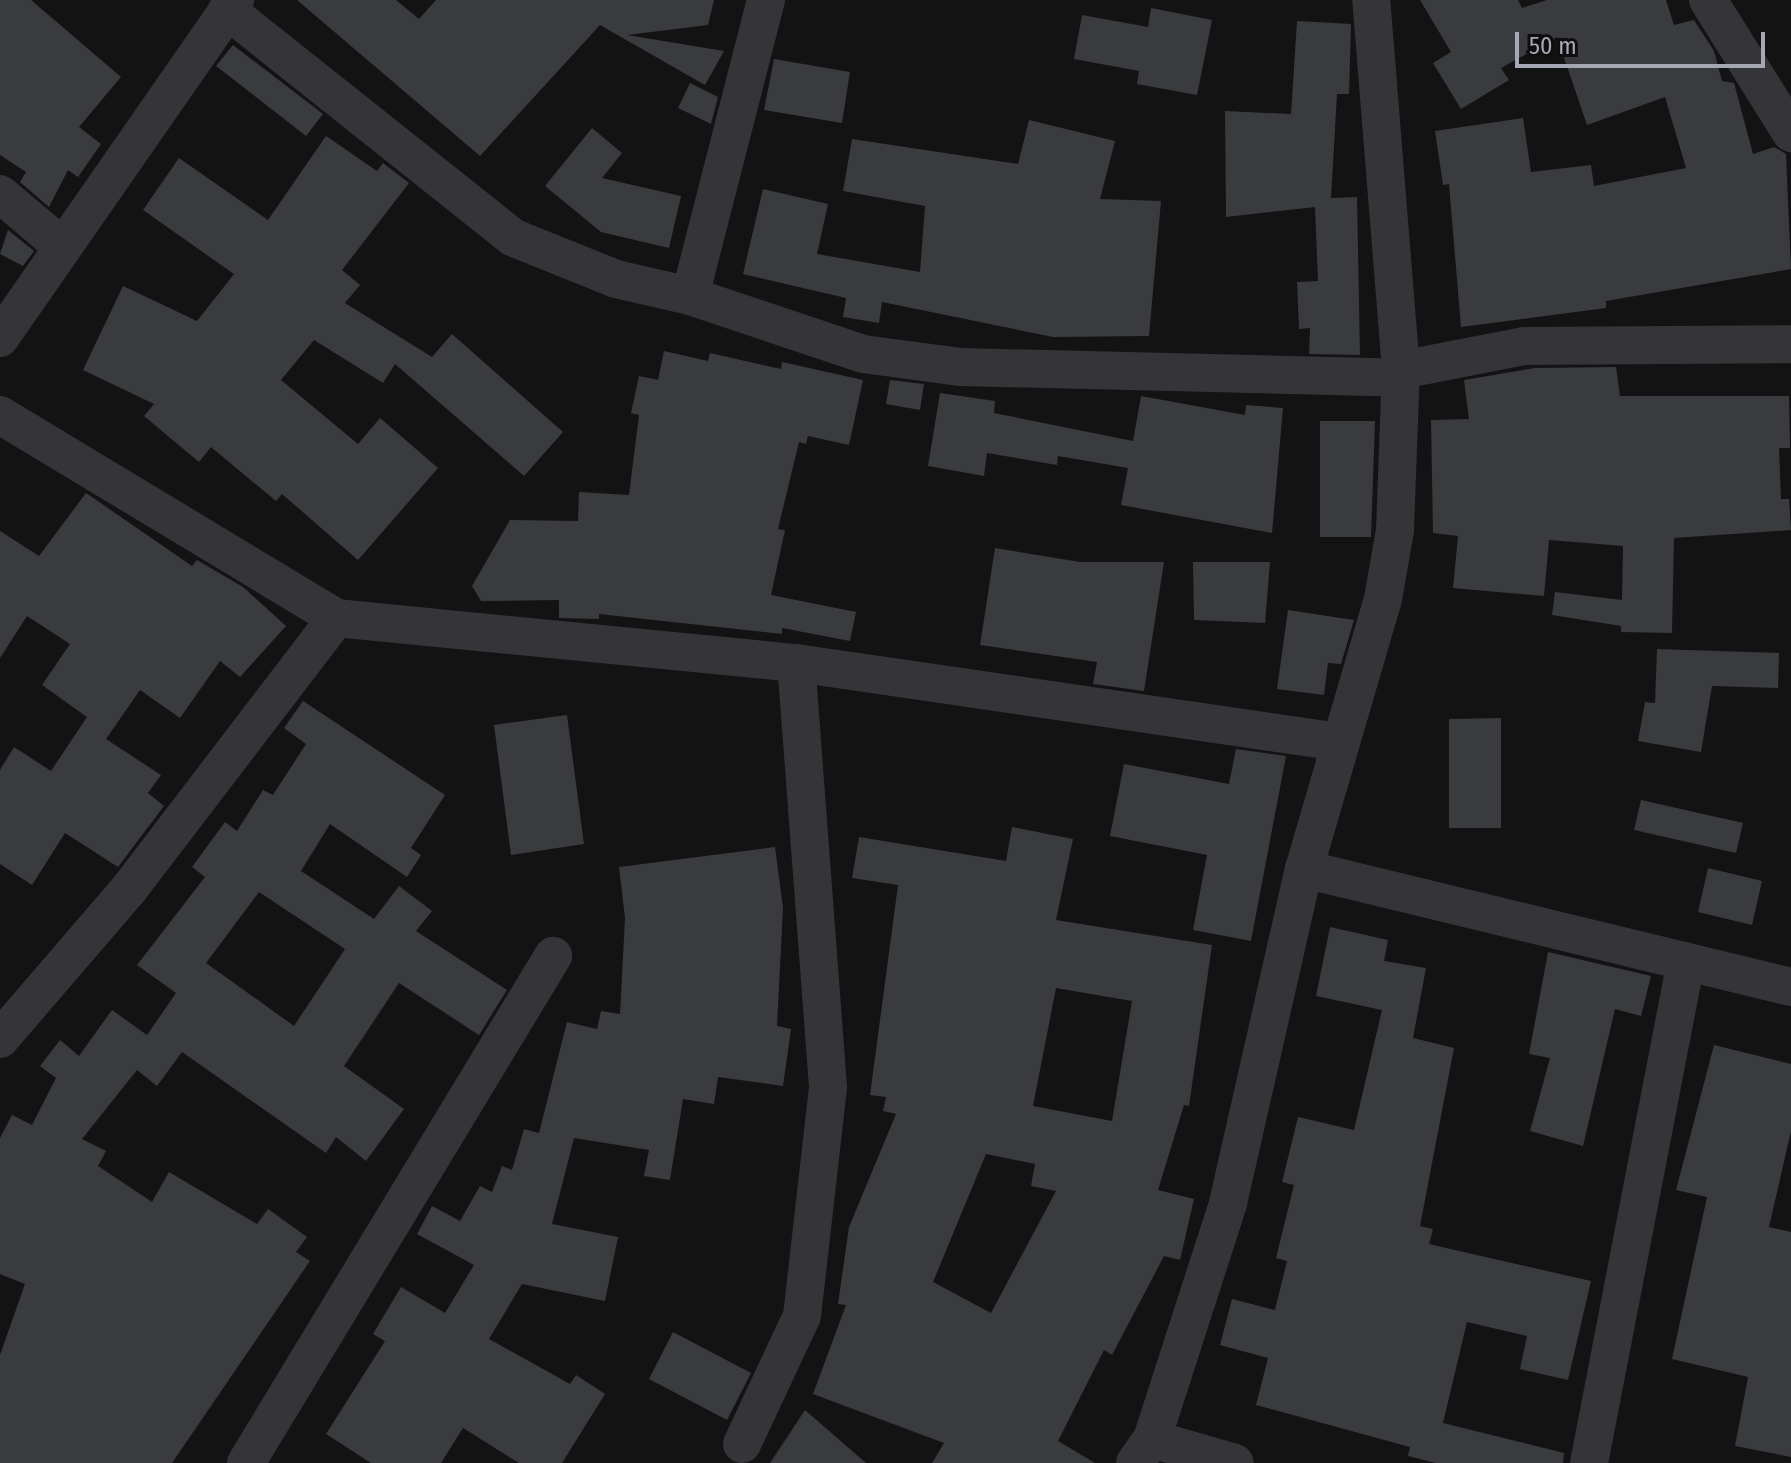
<!DOCTYPE html>
<html>
<head>
<meta charset="utf-8">
<style>
	body { margin:0 }
	#map { position:relative; width:1791px; height:1463px; overflow:hidden; background:#131314; font-family:"Fira Sans Condensed",sans-serif }
	div>[style] { position:absolute }
	.building>* { inset:0; background:#3a3b3e }
	.street>* { height:38px; margin:-19px; padding:0 19px; transform-origin:19px; border-radius:19px; background:#343439 }
	span { translate:-50% -50%; white-space:nowrap; text-align:center; line-height:1.15; -webkit-text-stroke:8px #0e0e0f; paint-order:stroke }
	.scale { position:absolute; left:1515px; top:32px; width:250px; height:36px; box-sizing:border-box; border:4px solid #a5a7b4; border-top:0; padding-left:10px; font-size:24px; line-height:28px; white-space:nowrap; color:#a5a7b4; -webkit-text-stroke:6px #0e0e0f; paint-order:stroke }
</style>
</head>
<body>
<div id="map">
	<div class="building">
		<div style="clip-path:polygon(0 0,31px 0,121px 77px,79px 127px,101px 144px,78px 177px,68px 170px,49px 207px,20px 182px,26px 172px,0 155px)"></div>
		<div style="clip-path:polygon(297px 0,396px 0,419px 19px,436px 0,714px 0,708px 25px,627px 35px,724px 51px,705px 85px,600px 25px,480px 156px)"></div>
		<div style="clip-path:polygon(1420px 0,1518px 0,1522px 8px,1547px 0,1666px 0,1674px 25px,1694px 20px,1714px 51px,1722px 81px,1734px 83px,1753px 154px,1774px 147px,1786px 154px,1791px 269px,1606px 301px,1606px 308px,1461px 327px,1449px 184px,1443px 185px,1435px 131px,1523px 118px,1531px 172px,1591px 165px,1594px 186px,1686px 168px,1665px 97px,1587px 125px,1557px 37px,1501px 68px,1509px 80px,1461px 109px,1433px 63px,1451px 52px)"></div>
		<div style="clip-path:polygon(1151px 8px,1212px 20px,1197px 95px,1137px 84px,1139px 71px,1074px 59px,1082px 15px,1148px 27px)"></div>
		<div style="clip-path:polygon(1297px 21px,1351px 24px,1349px 94px,1337px 94px,1331px 198px,1357px 197px,1360px 355px,1309px 354px,1310px 328px,1299px 329px,1297px 282px,1318px 281px,1315px 207px,1226px 217px,1225px 111px,1291px 114px)"></div>
		<div style="clip-path:polygon(233px 45px,323px 114px,306px 136px,216px 66px)"></div>
		<div style="clip-path:polygon(774px 59px,850px 72px,842px 123px,764px 110px)"></div>
		<div style="clip-path:polygon(690px 83px,718px 97px,711px 124px,678px 108px)"></div>
		<div style="clip-path:polygon(1029px 120px,1115px 141px,1100px 199px,1161px 201px,1149px 336px,1053px 337px,882px 302px,879px 323px,843px 317px,846px 298px,743px 274px,763px 189px,828px 204px,817px 254px,920px 272px,925px 206px,843px 191px,852px 139px,1018px 164px)"></div>
		<div style="clip-path:polygon(592px 128px,622px 153px,602px 178px,681px 196px,669px 248px,601px 232px,545px 186px)"></div>
		<div style="clip-path:polygon(326px 136px,377px 171px,383px 163px,409px 183px,342px 270px,360px 285px,345px 303px,432px 357px,452px 334px,563px 432px,524px 476px,395px 364px,383px 383px,314px 340px,281px 380px,358px 444px,380px 418px,438px 468px,358px 560px,282px 494px,276px 501px,211px 447px,199px 462px,144px 416px,154px 404px,83px 370px,123px 286px,197px 321px,234px 274px,143px 210px,179px 158px,268px 220px)"></div>
		<div style="clip-path:polygon(8px 230px,34px 251px,23px 266px,0 254px)"></div>
		<div style="clip-path:polygon(664px 351px,708px 361px,710px 353px,781px 369px,782px 362px,863px 380px,849px 445px,808px 436px,806px 444px,799px 442px,778px 529px,785px 530px,771px 595px,856px 612px,850px 641px,782px 628px,782px 634px,599px 614px,599px 619px,559px 618px,559px 600px,481px 601px,472px 586px,510px 520px,578px 521px,579px 492px,629px 495px,639px 415px,631px 413px,639px 376px,658px 380px)"></div>
		<div style="clip-path:polygon(1616px 367px,1620px 396px,1789px 396px,1790px 448px,1779px 448px,1781px 499px,1789px 499px,1791px 530px,1674px 538px,1672px 633px,1621px 632px,1621px 626px,1552px 615px,1555px 592px,1622px 600px,1623px 546px,1549px 540px,1544px 596px,1453px 588px,1458px 536px,1433px 533px,1431px 420px,1469px 419px,1464px 380px,1535px 368px)"></div>
		<div style="clip-path:polygon(890px 380px,924px 384px,920px 410px,886px 404px)"></div>
		<div style="clip-path:polygon(940px 393px,995px 401px,994px 413px,1133px 441px,1141px 396px,1245px 415px,1246px 405px,1283px 408px,1272px 533px,1121px 505px,1128px 468px,1058px 456px,1057px 465px,987px 453px,984px 476px,928px 466px)"></div>
		<div style="clip-path:polygon(1320px 421px,1375px 421px,1371px 537px,1320px 537px)"></div>
		<div style="clip-path:polygon(86px 493px,192px 566px,197px 560px,243px 587px,286px 626px,240px 677px,220px 661px,180px 718px,140px 690px,106px 739px,161px 775px,148px 793px,164px 806px,118px 867px,65px 833px,32px 885px,0 864px,0 770px,14px 747px,51px 771px,87px 717px,42px 685px,70px 644px,27px 616px,0 658px,0 531px,39px 556px)"></div>
		<div style="clip-path:polygon(995px 548px,1080px 562px,1164px 562px,1144px 691px,1093px 684px,1097px 662px,980px 645px)"></div>
		<div style="clip-path:polygon(1193px 562px,1270px 562px,1265px 623px,1194px 620px)"></div>
		<div style="clip-path:polygon(1288px 610px,1354px 620px,1341px 664px,1328px 663px,1324px 695px,1277px 689px)"></div>
		<div style="clip-path:polygon(1657px 649px,1779px 653px,1778px 688px,1712px 686px,1701px 752px,1638px 741px,1645px 702px,1655px 703px)"></div>
		<div style="clip-path:polygon(evenodd,303px 701px,445px 795px,411px 848px,421px 855px,407px 877px,330px 824px,301px 871px,374px 919px,399px 886px,432px 911px,416px 931px,507px 990px,479px 1035px,399px 983px,344px 1066px,404px 1109px,366px 1161px,336px 1137px,326px 1153px,182px 1052px,157px 1086px,137px 1070px,82px 1139px,106px 1151px,98px 1166px,152px 1202px,169px 1172px,257px 1224px,268px 1209px,307px 1237px,296px 1252px,310px 1261px,172px 1463px,0 1463px,0 1355px,25px 1284px,0 1274px,0 1138px,12px 1115px,32px 1125px,56px 1078px,40px 1066px,60px 1040px,79px 1056px,112px 1010px,147px 1035px,176px 993px,137px 965px,205px 877px,192px 867px,225px 822px,237px 831px,263px 790px,273px 795px,306px 744px,284px 728px,303px 701px,259px 892px,345px 949px,294px 1026px,206px 963px,259px 892px)"></div>
		<div style="clip-path:polygon(567px 715px,584px 844px,511px 855px,494px 725px)"></div>
		<div style="clip-path:polygon(1501px 718px,1501px 828px,1449px 828px,1449px 719px)"></div>
		<div style="clip-path:polygon(1236px 749px,1286px 756px,1251px 941px,1193px 930px,1207px 855px,1110px 836px,1124px 764px,1229px 784px)"></div>
		<div style="clip-path:polygon(1641px 800px,1743px 823px,1736px 853px,1634px 830px)"></div>
		<div style="clip-path:polygon(evenodd,1012px 827px,1073px 839px,1056px 920px,1212px 945px,1189px 1106px,1184px 1105px,1158px 1190px,1194px 1199px,1180px 1260px,1164px 1256px,1112px 1355px,1104px 1350px,1058px 1441px,1095px 1463px,932px 1463px,944px 1443px,813px 1394px,846px 1305px,838px 1304px,849px 1227px,896px 1114px,883px 1111px,886px 1097px,870px 1095px,898px 885px,852px 878px,859px 837px,1006px 861px,1012px 827px,1056px 988px,1132px 1001px,1112px 1121px,1033px 1106px,1056px 988px,1012px 827px,986px 1154px,1035px 1164px,1031px 1186px,1056px 1191px,991px 1313px,933px 1282px,986px 1154px)"></div>
		<div style="clip-path:polygon(775px 847px,783px 908px,777px 1026px,791px 1029px,783px 1086px,718px 1077px,714px 1104px,683px 1099px,670px 1180px,644px 1176px,649px 1150px,574px 1138px,552px 1224px,618px 1237px,605px 1301px,522px 1284px,489px 1339px,570px 1384px,576px 1375px,605px 1394px,562px 1463px,519px 1463px,463px 1428px,441px 1463px,371px 1463px,326px 1434px,385px 1341px,373px 1334px,401px 1287px,445px 1313px,474px 1265px,417px 1234px,432px 1206px,460px 1221px,480px 1186px,492px 1192px,502px 1166px,512px 1170px,524px 1129px,539px 1133px,567px 1022px,597px 1029px,601px 1011px,620px 1014px,625px 918px,619px 867px)"></div>
		<div style="clip-path:polygon(1708px 868px,1762px 881px,1752px 925px,1698px 912px)"></div>
		<div style="clip-path:polygon(1330px 927px,1388px 940px,1384px 961px,1426px 968px,1413px 1038px,1454px 1048px,1420px 1226px,1433px 1229px,1429px 1244px,1591px 1281px,1568px 1380px,1520px 1369px,1527px 1336px,1467px 1322px,1443px 1423px,1564px 1453px,1563px 1463px,1436px 1463px,1408px 1456px,1410px 1447px,1256px 1405px,1268px 1358px,1220px 1345px,1232px 1299px,1275px 1310px,1287px 1261px,1276px 1258px,1294px 1185px,1282px 1182px,1298px 1117px,1354px 1130px,1382px 1010px,1316px 996px)"></div>
		<div style="clip-path:polygon(1548px 952px,1651px 976px,1641px 1016px,1615px 1009px,1583px 1146px,1530px 1131px,1550px 1058px,1529px 1054px)"></div>
		<div style="clip-path:polygon(1714px 1045px,1791px 1064px,1791px 1131px,1769px 1227px,1791px 1232px,1791px 1457px,1735px 1446px,1748px 1377px,1672px 1359px,1707px 1197px,1676px 1190px)"></div>
		<div style="clip-path:polygon(673px 1332px,751px 1373px,727px 1420px,649px 1379px)"></div>
		<div style="clip-path:polygon(805px 1410px,866px 1463px,770px 1463px)"></div>
	</div>
	<div class="street">
		<div style="left:1708px;top:0;width:157px;rotate:58deg"></div>
		<div style="left:227px;top:10px;width:364px;rotate:38.5deg"></div>
		<div style="left:512px;top:237px;width:112px;rotate:22deg"></div>
		<div style="left:616px;top:279px;width:76px;rotate:12.9deg"></div>
		<div style="left:690px;top:296px;width:182px;rotate:18.5deg"></div>
		<div style="left:863px;top:354px;width:99px;rotate:7.6deg"></div>
		<div style="left:961px;top:367px;width:440px;rotate:1.4deg"></div>
		<div style="left:0;top:194px;width:82px;rotate:40.1deg"></div>
		<div style="left:690px;top:296px;width:306px;rotate:-75.6deg"></div>
		<div style="left:0;top:338px;width:412px;rotate:-55.2deg"></div>
		<div style="left:1401px;top:370px;width:125px;rotate:-11deg"></div>
		<div style="left:1524px;top:346px;width:267px;rotate:-0.4deg"></div>
		<div style="left:0;top:415px;width:393px;rotate:31.1deg"></div>
		<div style="left:336px;top:618px;width:462px;rotate:5.6deg"></div>
		<div style="left:796px;top:663px;width:549px;rotate:8.28deg"></div>
		<div style="left:1304px;top:869px;width:501px;rotate:13.62deg"></div>
		<div style="left:0;top:1039px;width:198px;rotate:-49.3deg"></div>
		<div style="left:129px;top:889px;width:341px;rotate:-52.6deg"></div>
		<div style="left:1152px;top:1439px;width:86px;rotate:16.1deg"></div>
		<div style="left:742px;top:1444px;width:141px;rotate:-64.9deg"></div>
		<div style="left:802px;top:1316px;width:230px;rotate:-83.5deg"></div>
		<div style="left:828px;top:1087px;width:425px;rotate:-94.3deg"></div>
		<div style="left:246px;top:1463px;width:593px;rotate:-58.8deg"></div>
		<div style="left:1135px;top:1463px;width:29px;rotate:-55deg"></div>
		<div style="left:1152px;top:1439px;width:248px;rotate:-72.1deg"></div>
		<div style="left:1228px;top:1203px;width:343px;rotate:-77.2deg"></div>
		<div style="left:1304px;top:869px;width:281px;rotate:-73.7deg"></div>
		<div style="left:1383px;top:599px;width:70px;rotate:-80.1deg"></div>
		<div style="left:1395px;top:530px;width:160px;rotate:-87.9deg"></div>
		<div style="left:1401px;top:370px;width:371px;rotate:-94.6deg"></div>
		<div style="left:1589px;top:1463px;width:511px;rotate:-79.06deg"></div>
	</div>
	<div class="scale">50 m</div>
</div>
</body>
</html>
